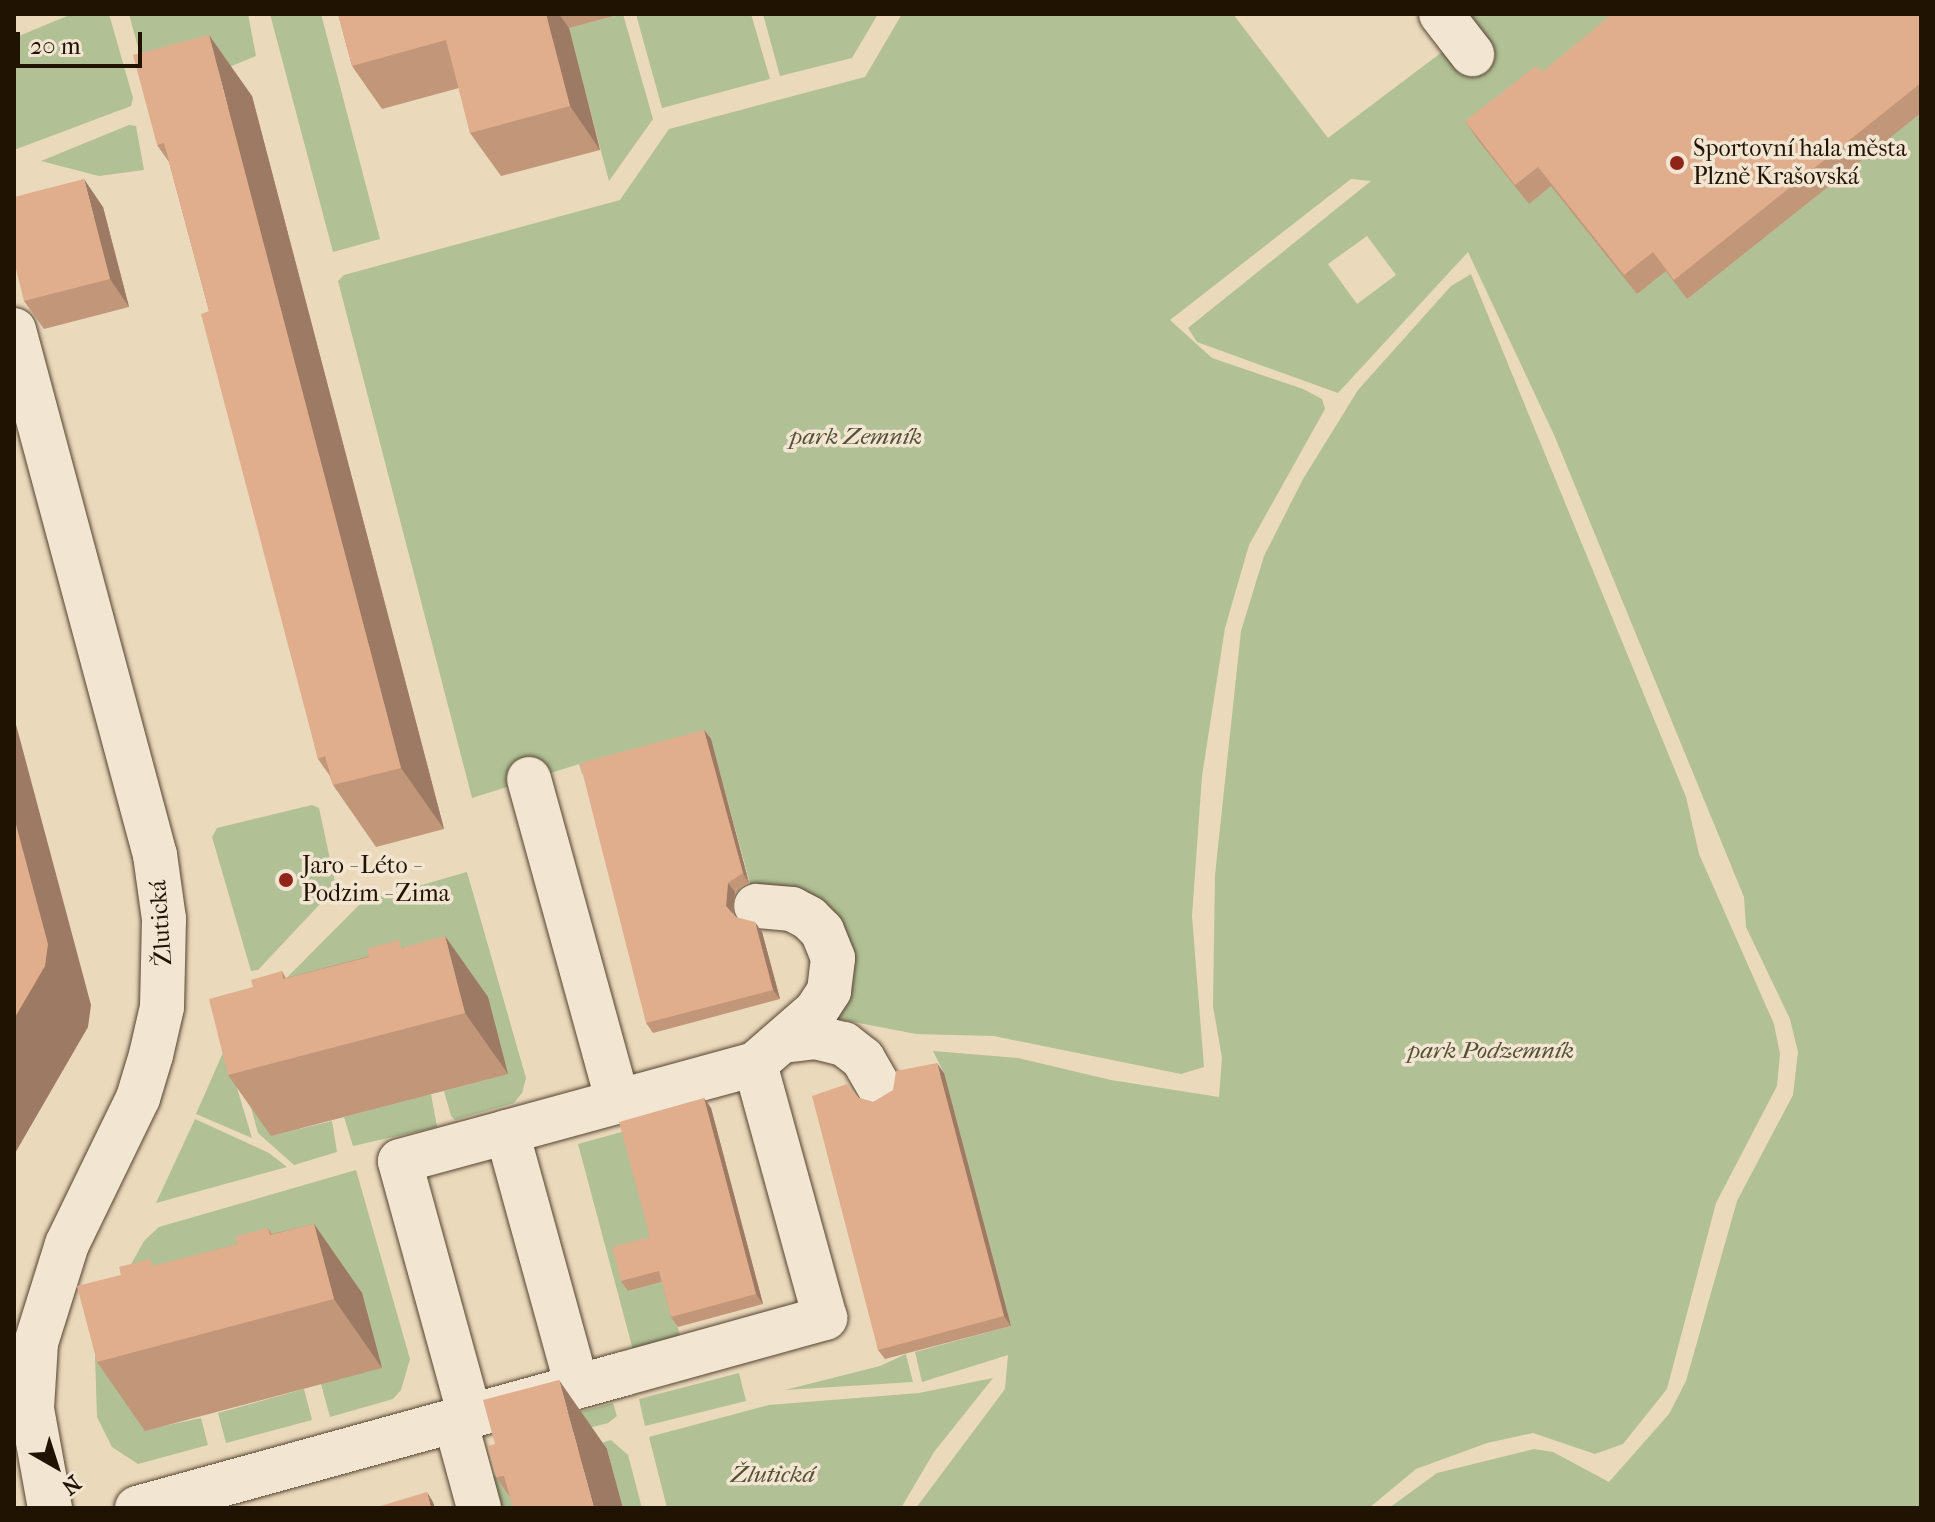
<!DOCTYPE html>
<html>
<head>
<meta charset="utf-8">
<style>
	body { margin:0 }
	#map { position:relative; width:1935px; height:1522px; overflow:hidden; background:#ebd9bc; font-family:"IM FELL French Canon",serif }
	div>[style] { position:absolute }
	.green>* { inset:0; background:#b1c095 }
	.roads { filter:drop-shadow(0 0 2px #544430) drop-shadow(0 0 2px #544430) }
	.minor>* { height:44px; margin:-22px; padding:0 22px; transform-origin:22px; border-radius:22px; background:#f2e6d3 }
	.wall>* { inset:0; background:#c19679 }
	.shaded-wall>* { inset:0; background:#9d7a63 }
	.building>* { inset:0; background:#e0ae8d }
	.dots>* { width:22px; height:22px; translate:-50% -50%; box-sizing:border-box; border:4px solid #f2e6d3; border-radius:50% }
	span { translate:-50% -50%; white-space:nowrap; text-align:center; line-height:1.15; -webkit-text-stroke:7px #f2e6d3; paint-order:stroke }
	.poi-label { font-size:24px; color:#211302 }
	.left { translate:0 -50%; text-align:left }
	.park-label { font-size:24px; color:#535035; font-style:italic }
	.street-label { font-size:24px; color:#211302 }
	.frame { position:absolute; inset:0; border:16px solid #211302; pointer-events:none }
	.north { position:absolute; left:16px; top:1426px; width:80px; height:80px; -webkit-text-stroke:6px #f2e6d3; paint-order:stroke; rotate:141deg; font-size:22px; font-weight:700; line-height:32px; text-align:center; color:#211302 }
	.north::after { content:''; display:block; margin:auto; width:28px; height:36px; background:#211302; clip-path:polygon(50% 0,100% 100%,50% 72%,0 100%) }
	.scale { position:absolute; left:16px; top:32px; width:126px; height:36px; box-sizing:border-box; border:4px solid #211302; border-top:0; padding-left:10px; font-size:24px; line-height:28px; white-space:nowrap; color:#211302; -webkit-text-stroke:6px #f2e6d3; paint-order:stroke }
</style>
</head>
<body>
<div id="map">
	<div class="green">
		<div style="clip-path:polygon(72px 14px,109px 14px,133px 98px,131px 106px,14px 150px,14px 38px)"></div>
		<div style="clip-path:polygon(129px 14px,248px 14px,256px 56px,156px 97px,151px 95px)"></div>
		<div style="clip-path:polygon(270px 14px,321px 14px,380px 239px,333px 252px)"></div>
		<div style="clip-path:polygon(623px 14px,653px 119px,609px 181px,568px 28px)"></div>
		<div style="clip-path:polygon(636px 14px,751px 14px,770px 79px,662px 108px)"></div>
		<div style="clip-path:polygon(763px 14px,878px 14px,852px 58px,780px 76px)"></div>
		<div style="clip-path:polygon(evenodd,902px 14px,1233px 14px,1328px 138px,1446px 49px,1471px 14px,1921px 14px,1921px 1508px,1389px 1508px,1437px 1473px,1534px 1449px,1553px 1452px,1609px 1482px,1669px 1414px,1686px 1381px,1737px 1201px,1793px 1095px,1798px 1052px,1790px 1019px,1746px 927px,1744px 897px,1555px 437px,1468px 252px,1338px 393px,1197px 342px,1188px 328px,1371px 181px,1351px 179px,1170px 320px,1212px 358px,1303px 389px,1322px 399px,1325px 409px,1249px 545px,1225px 628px,1202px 776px,1192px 916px,1204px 1067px,1181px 1074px,994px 1036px,916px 1034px,838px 1019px,846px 993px,847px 954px,751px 887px,711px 740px,582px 774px,579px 764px,472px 798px,338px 281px,344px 275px,620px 200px,669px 129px,865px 77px,902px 14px,1367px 236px,1396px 275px,1357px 304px,1328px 264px,1367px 236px)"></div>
		<div style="clip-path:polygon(129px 125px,136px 126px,144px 170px,99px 176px,41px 161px)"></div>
		<div style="clip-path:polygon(1471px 274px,1686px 797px,1699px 854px,1774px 1024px,1780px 1054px,1777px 1086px,1716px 1203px,1667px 1389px,1623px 1444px,1595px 1454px,1533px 1433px,1487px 1443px,1416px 1469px,1369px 1508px,916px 1508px,1005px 1389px,1008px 1355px,922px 1382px,915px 1352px,1011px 1326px,944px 1073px,933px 1051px,1018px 1058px,1111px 1080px,1219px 1097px,1222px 1058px,1213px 1006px,1215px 875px,1241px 631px,1264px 556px,1303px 479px,1358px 390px,1451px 286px)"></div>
		<div style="clip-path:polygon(312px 805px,319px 808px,336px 887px,258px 970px,251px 971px,212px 837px,217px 828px)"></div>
		<div style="clip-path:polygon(467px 872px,526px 1078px,522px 1093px,514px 1103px,455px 1120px,451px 1116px,444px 1091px,508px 1074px,271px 1136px,332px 1121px,337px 1152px,294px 1165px,258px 1133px,231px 1034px,362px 902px)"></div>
		<div style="clip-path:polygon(225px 1048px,252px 1138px,196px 1114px)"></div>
		<div style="clip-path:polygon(431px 1094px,437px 1127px,353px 1146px,344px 1117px)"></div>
		<div style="clip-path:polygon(195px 1119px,269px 1153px,287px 1167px,156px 1203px)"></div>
		<div style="clip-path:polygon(625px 1131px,657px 1247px,628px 1291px,666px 1281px,680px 1336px,633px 1350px,578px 1144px)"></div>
		<div style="clip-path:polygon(356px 1170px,410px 1359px,401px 1390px,393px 1399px,330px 1417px,321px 1384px,167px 1337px,145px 1430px,201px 1418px,208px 1445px,138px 1464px,112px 1447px,97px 1417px,95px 1357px,114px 1295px,144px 1241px,159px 1227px)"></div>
		<div style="clip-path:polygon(906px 1354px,913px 1382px,785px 1390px,880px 1366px)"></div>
		<div style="clip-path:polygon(739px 1373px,746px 1401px,645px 1426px,639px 1399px)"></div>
		<div style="clip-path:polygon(993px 1378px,934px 1452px,901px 1508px,667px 1508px,649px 1437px,769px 1405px,919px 1393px)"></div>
		<div style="clip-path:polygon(304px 1389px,312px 1420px,226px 1443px,218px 1413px)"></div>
		<div style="clip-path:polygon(613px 1403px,617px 1416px,608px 1423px,498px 1452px,553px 1419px)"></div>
		<div style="clip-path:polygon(611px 1440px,628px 1455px,642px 1508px,623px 1508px,607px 1449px,542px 1508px,498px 1508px,491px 1476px)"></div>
	</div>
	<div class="roads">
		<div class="minor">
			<div style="left:1441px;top:14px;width:51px;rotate:52.2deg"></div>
			<div style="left:14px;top:330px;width:544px;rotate:74.97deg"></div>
			<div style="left:155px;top:855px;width:65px;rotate:82deg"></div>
			<div style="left:164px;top:919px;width:88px;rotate:91.3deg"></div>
			<div style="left:162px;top:1007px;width:49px;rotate:102.9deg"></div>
			<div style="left:151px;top:1055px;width:45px;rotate:106.8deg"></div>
			<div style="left:138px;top:1098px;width:162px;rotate:115.9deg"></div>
			<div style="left:67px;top:1244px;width:104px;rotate:107.4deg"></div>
			<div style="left:36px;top:1343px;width:66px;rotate:93.5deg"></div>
			<div style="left:32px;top:1409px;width:101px;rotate:79.7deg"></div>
			<div style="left:529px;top:779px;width:335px;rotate:74.6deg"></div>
			<div style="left:783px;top:1041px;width:32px;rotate:-7deg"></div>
			<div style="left:815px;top:1037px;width:30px;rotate:14deg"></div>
			<div style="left:844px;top:1044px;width:24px;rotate:38deg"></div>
			<div style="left:863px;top:1059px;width:32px;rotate:60deg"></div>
			<div style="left:755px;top:1064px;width:81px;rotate:-41deg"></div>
			<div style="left:816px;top:1011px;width:24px;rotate:-57deg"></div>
			<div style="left:829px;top:991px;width:33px;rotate:-83deg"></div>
			<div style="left:833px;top:958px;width:29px;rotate:-112deg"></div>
			<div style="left:822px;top:931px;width:18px;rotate:-135deg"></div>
			<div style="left:809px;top:918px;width:19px;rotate:-152deg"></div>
			<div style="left:792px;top:909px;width:36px;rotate:-175deg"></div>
			<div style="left:470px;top:1416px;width:264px;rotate:-105.4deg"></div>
			<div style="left:400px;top:1161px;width:111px;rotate:-15.2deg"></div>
			<div style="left:455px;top:1420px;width:91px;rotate:74.7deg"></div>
			<div style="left:137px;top:1508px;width:504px;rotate:-15.41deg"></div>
			<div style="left:623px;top:1374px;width:210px;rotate:-15.5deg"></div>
			<div style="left:825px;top:1318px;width:263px;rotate:-105.4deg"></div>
			<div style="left:755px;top:1064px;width:257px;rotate:164.7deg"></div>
			<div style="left:507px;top:1132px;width:264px;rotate:74.6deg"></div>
		</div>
	</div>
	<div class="wall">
		<div style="clip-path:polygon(338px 14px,622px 14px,569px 28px,600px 150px,501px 176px,470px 133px,459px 88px,382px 109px,352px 66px)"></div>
		<div style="clip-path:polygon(1921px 14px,1921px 113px,1687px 299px,1666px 271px,1637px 294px,1551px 186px,1529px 204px,1478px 140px,1465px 121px)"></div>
		<div style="clip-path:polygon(252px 96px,444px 829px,376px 847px,333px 785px,330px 776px,318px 759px,209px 311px,169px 162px,157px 145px)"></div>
		<div style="clip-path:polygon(103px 207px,129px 307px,44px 329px,24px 301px)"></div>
		<div style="clip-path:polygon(704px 730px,711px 739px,749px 883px,735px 892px,733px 914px,736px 917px,762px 932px,780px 999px,653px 1033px,646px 1023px)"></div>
		<div style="clip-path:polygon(404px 947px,488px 997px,508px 1074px,271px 1136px,228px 1075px,253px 987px,282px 971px,286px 978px)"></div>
		<div style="clip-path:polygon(944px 1073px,1011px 1326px,885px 1359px,878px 1350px,859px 1098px,873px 1102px)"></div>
		<div style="clip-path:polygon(704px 1098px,711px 1108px,763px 1304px,678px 1327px,671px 1317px,662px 1282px,628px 1291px,621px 1281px,650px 1237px)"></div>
		<div style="clip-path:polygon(314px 1224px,362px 1293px,382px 1368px,145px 1431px,97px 1362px,121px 1275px,238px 1244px,268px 1228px,272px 1234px)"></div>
		<div style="clip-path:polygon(607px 1449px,510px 1497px,496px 1477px)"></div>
	</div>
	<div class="shaded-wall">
		<div style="clip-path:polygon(546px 14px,559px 14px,569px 28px,600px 150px,570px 106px)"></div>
		<div style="clip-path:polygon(209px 35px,252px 96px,444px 829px,401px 768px)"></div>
		<div style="clip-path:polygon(84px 179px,103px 207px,129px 307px,110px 279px)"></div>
		<div style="clip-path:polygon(14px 717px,91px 1005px,88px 1027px,14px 1155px)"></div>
		<div style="clip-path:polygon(704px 730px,711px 739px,749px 883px,743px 873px)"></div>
		<div style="clip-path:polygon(728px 883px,735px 892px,733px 916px,726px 906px)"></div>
		<div style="clip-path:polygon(755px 922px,762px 932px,780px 999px,773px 990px)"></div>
		<div style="clip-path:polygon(445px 936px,488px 997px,508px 1074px,465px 1013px)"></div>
		<div style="clip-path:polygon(937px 1063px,944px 1073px,1011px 1326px,1004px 1316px)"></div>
		<div style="clip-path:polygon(704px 1098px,711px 1108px,763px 1304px,756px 1294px)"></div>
		<div style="clip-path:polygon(314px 1224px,362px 1293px,382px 1368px,334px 1299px)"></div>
		<div style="clip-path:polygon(559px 1380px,607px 1449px,623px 1508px,594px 1508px)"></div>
		<div style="clip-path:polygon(427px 1492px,433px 1502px,435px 1508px,431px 1508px)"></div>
	</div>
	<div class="building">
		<div style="clip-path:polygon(338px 14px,546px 14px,570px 106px,470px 133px,446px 40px,352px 66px)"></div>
		<div style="clip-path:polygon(1612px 14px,1921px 14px,1921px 83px,1674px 280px,1653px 252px,1624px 275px,1538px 167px,1515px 185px,1465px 121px,1536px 66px,1542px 72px)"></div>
		<div style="clip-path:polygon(209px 35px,401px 768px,333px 785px,325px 756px,318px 759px,201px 314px,209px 311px,164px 143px,157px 145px,133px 55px)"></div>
		<div style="clip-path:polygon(84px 179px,110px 279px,24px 301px,14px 261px,14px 197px)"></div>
		<div style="clip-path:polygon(704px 730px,743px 873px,728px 883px,726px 906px,736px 917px,755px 922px,773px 990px,646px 1023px,580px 763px)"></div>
		<div style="clip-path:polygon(14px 817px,48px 944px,45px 966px,14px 1019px)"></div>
		<div style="clip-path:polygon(445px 936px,465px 1013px,228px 1075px,209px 999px,253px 987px,251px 980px,282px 971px,283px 979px,369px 957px,367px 949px,399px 940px,401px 948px)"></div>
		<div style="clip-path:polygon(937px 1063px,1004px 1316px,878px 1350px,812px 1096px,847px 1084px,859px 1098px,873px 1102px,893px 1090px,896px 1071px)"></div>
		<div style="clip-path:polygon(704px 1098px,756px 1294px,671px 1317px,659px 1271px,621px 1281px,612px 1247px,650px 1237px,619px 1122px)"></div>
		<div style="clip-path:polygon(314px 1224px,334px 1299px,97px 1362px,77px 1286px,121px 1275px,119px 1267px,150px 1259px,152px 1266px,238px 1244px,236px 1236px,268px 1228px,270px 1235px)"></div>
		<div style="clip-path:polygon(559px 1380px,594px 1508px,513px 1508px,504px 1476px,496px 1477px,488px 1446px,495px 1444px,483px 1400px)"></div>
		<div style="clip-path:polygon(427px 1492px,431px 1508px,374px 1508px)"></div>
	</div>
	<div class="dots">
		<div style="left:1677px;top:163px;background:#8f2418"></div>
		<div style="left:286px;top:880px;background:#8f2418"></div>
	</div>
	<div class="poi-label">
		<span class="left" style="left:1693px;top:163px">Sportovní hala města<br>Plzně Krašovská</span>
		<span class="left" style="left:302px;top:880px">Jaro - Léto -<br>Podzim - Zima</span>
	</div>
	<div class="park-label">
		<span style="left:856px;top:437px">park Zemník</span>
		<span style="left:1491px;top:1051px">park Podzemník</span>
		<span style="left:773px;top:1475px">Žlutická</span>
	</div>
	<div class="street-label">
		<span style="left:161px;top:923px;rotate:-94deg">Žlutická</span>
	</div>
	<div class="frame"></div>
	<div class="north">N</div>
	<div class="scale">20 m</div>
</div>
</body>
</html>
